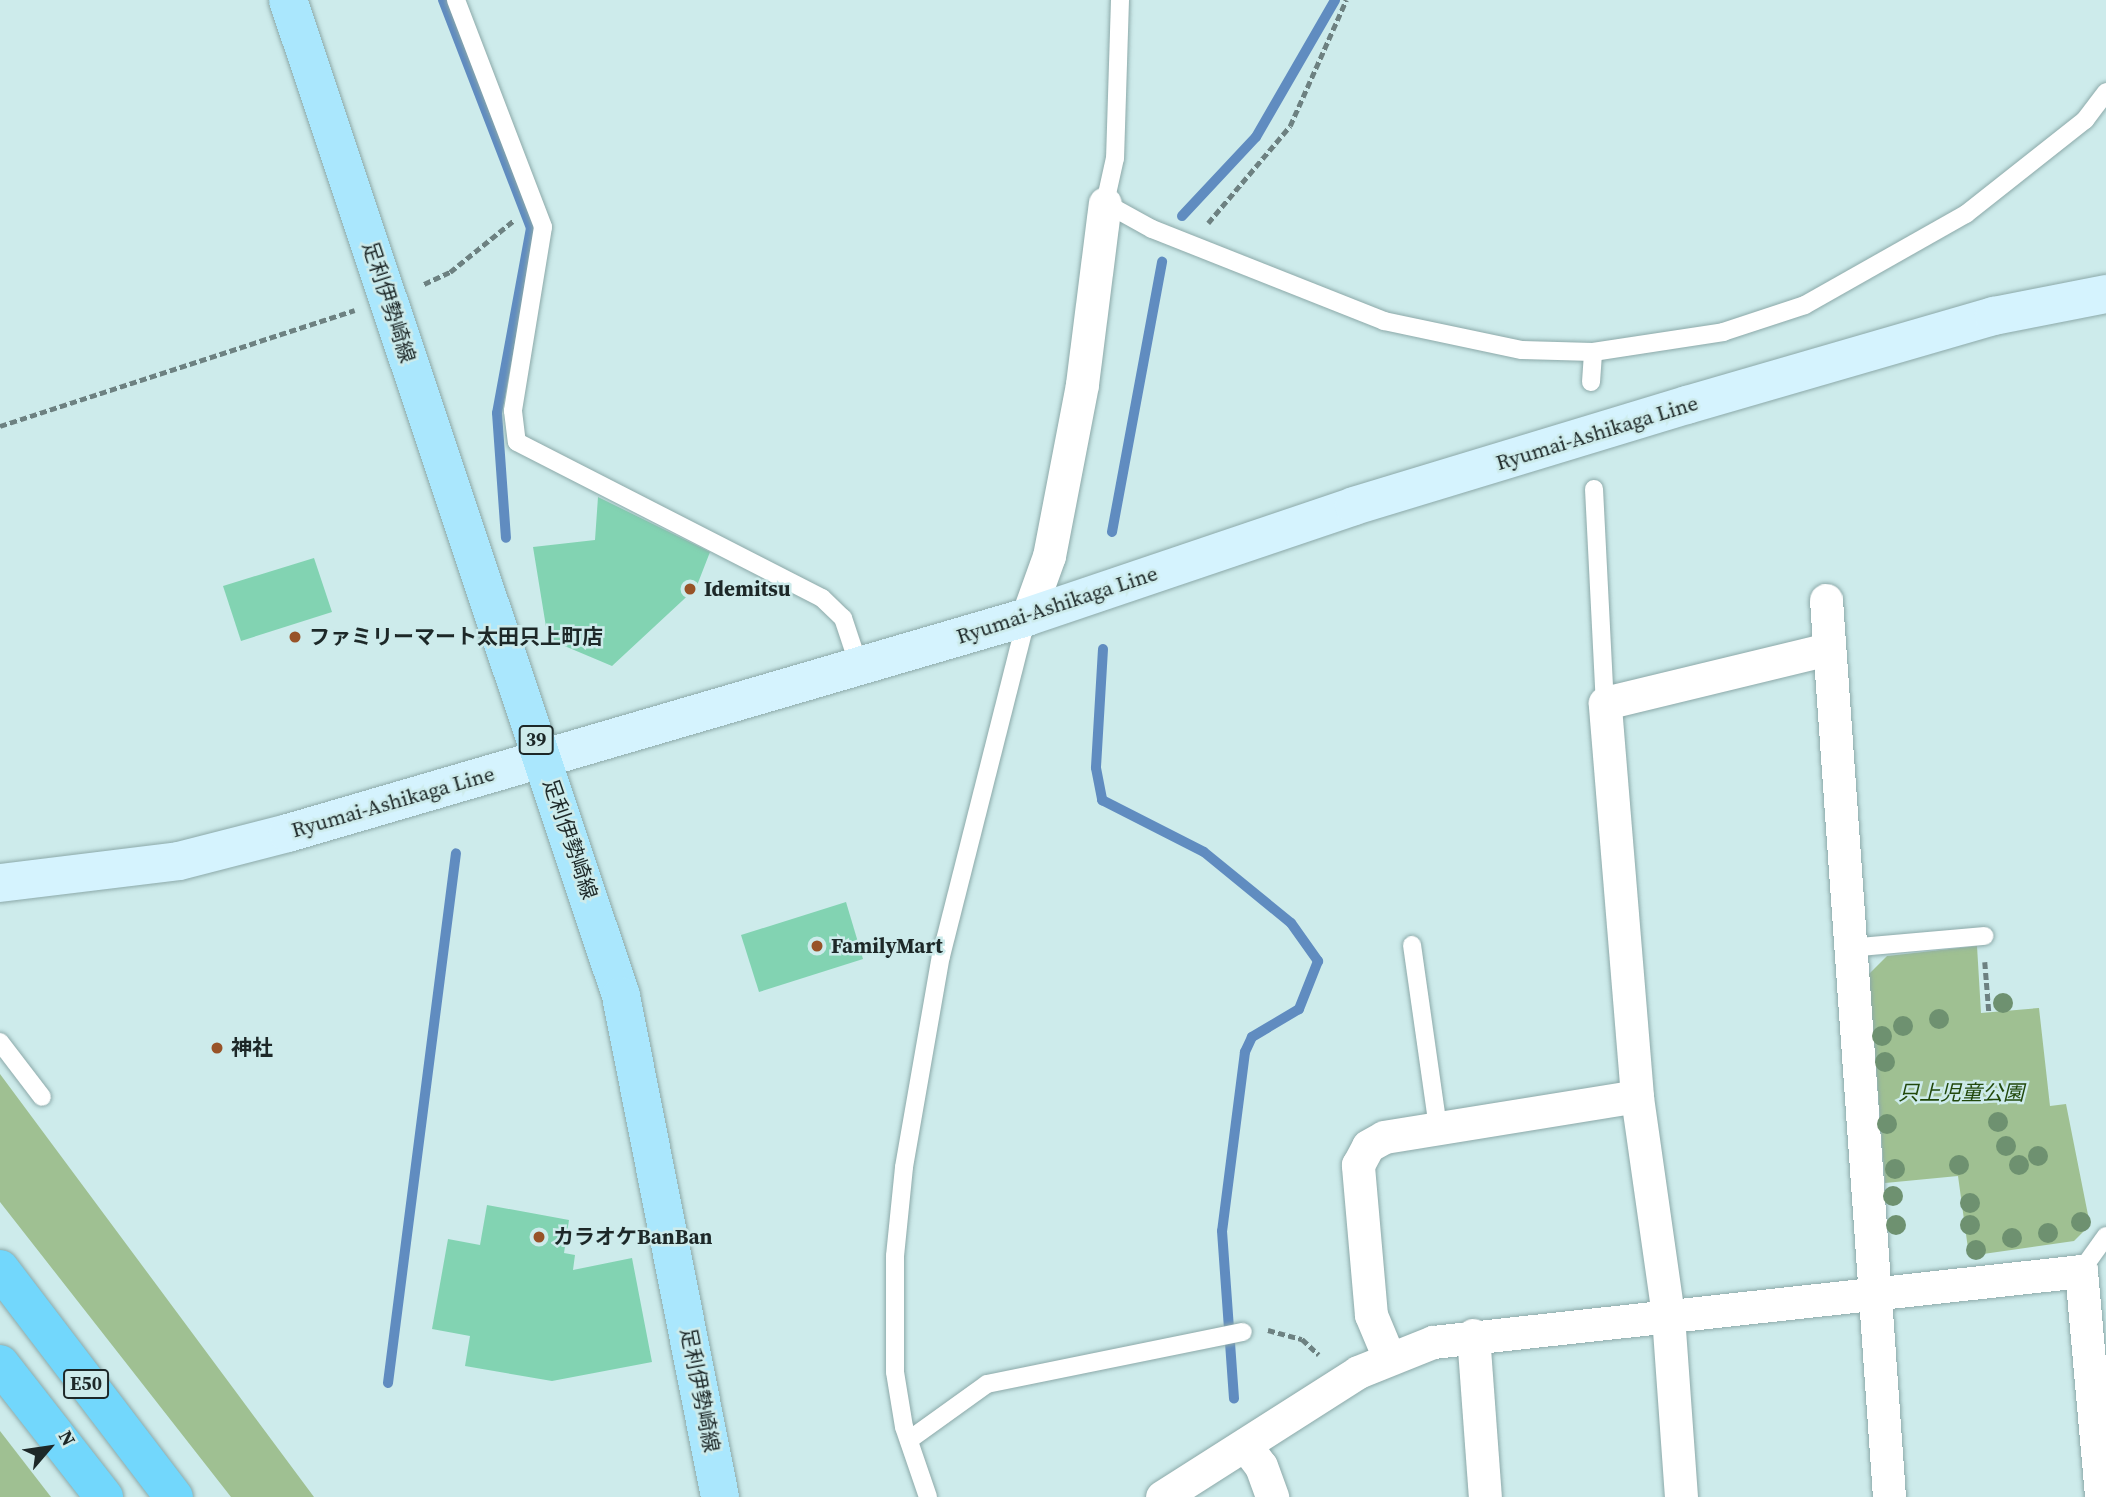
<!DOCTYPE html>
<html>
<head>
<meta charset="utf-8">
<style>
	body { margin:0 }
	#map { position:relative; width:2106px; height:1497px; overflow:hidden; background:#cdebeb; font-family:"Source Serif 4","Noto Sans JP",serif }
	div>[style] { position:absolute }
	.green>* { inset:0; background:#9fc092 }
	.stream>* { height:10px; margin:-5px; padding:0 5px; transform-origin:5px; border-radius:5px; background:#608cc0 }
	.building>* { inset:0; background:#82d3b2 }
	.path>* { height:4.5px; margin-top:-2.25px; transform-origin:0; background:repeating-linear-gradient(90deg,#6d8181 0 7px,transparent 0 10.5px) }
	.roads { filter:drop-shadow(0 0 2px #8ca9a9) drop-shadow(0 0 2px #8ca9a9) }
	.lane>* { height:18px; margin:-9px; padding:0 9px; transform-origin:9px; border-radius:9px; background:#fff }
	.street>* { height:33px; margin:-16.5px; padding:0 16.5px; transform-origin:16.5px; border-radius:16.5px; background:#fff }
	.secondary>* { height:38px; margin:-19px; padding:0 19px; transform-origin:19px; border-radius:19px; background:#d5f3fe }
	.primary>* { height:38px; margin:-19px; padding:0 19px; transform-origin:19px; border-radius:19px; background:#aae7fd }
	.highway>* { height:38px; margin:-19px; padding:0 19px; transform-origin:19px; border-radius:19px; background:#72d7fc }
	.trees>* { width:20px; height:20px; margin:-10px; border-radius:50%; background:#6e9170 }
	.dots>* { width:19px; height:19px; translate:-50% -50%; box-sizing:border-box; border:4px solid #cdebeb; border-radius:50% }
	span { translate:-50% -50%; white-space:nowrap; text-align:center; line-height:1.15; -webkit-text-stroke:5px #cdebeb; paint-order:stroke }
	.shield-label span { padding:2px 5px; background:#cdebeb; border:2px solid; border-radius:5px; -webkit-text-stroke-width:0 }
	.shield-label { font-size:19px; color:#1d2828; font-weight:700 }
	.street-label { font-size:21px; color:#1d2828 }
	.poi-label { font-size:21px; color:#1d2828; font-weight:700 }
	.left { translate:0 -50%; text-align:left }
	.park-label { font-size:21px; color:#21480b; font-style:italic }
	.north { position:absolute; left:14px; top:1413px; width:70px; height:70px; -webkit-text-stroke:5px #cdebeb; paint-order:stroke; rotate:61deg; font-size:19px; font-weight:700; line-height:28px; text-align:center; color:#1d2828 }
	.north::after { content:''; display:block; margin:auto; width:24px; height:32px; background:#1d2828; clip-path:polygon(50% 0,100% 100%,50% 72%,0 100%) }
</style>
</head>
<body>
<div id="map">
	<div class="green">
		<div style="clip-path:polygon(1977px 946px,1981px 1013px,2039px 1008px,2050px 1106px,2066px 1104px,2090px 1225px,2074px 1241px,1969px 1256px,1958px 1176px,1885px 1183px,1869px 974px,1887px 956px)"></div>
		<div style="clip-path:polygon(0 1074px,239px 1396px,314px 1497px,231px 1497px,0 1202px)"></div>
		<div style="clip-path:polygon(0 1431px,51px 1497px,0 1497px)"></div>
	</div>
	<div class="stream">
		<div style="left:443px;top:0;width:244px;rotate:68.9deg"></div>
		<div style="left:531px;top:228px;width:188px;rotate:100.4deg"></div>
		<div style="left:497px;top:413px;width:125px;rotate:85.9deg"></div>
		<div style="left:1182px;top:216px;width:108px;rotate:-46.9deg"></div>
		<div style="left:1256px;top:137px;width:158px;rotate:-60deg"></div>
		<div style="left:1112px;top:532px;width:275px;rotate:-79.5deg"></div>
		<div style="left:1103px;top:649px;width:119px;rotate:93.4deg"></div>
		<div style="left:1096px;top:768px;width:33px;rotate:79deg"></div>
		<div style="left:1102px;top:800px;width:114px;rotate:27deg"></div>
		<div style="left:1204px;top:852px;width:112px;rotate:39.2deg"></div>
		<div style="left:1291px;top:923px;width:47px;rotate:54.6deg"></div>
		<div style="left:1318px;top:961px;width:52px;rotate:111.6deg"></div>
		<div style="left:1299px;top:1009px;width:55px;rotate:149.2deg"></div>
		<div style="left:1252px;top:1037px;width:17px;rotate:115deg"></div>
		<div style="left:1245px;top:1052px;width:180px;rotate:97.3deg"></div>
		<div style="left:1222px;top:1231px;width:168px;rotate:85.9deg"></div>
		<div style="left:388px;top:1383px;width:534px;rotate:-82.69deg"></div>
	</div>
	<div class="building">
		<div style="clip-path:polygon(598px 497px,710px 552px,696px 588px,612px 666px,548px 639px,533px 547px,595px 540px)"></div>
		<div style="clip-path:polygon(314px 558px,332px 612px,241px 641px,223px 586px)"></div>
		<div style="clip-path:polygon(846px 902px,863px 959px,759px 992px,741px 935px)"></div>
		<div style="clip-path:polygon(487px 1205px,569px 1220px,564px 1253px,575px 1255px,573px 1270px,632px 1258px,652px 1362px,552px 1381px,465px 1366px,470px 1336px,432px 1329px,448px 1239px,480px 1245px)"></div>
	</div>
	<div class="path">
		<div style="left:1208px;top:223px;width:127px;rotate:-49.8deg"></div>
		<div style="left:1290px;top:126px;width:138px;rotate:-66deg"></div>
		<div style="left:424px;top:284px;width:29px;rotate:-25deg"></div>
		<div style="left:450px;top:272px;width:81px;rotate:-39deg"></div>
		<div style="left:0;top:426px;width:373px;rotate:-18.1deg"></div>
		<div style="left:1985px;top:962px;width:50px;rotate:85.4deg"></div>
		<div style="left:1268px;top:1330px;width:35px;rotate:15deg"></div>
		<div style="left:1302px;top:1339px;width:23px;rotate:43deg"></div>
	</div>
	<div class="roads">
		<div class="lane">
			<div style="left:456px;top:0;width:243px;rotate:69deg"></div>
			<div style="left:543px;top:227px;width:186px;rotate:99.3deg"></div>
			<div style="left:513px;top:411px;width:31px;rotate:83deg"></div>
			<div style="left:517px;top:442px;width:343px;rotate:27.1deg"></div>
			<div style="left:822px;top:598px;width:29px;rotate:44deg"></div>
			<div style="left:843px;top:618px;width:51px;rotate:71.6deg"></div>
			<div style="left:1120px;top:0;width:158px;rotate:91.8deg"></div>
			<div style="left:1115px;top:158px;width:46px;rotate:102.5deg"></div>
			<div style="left:1105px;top:203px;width:54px;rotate:29deg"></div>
			<div style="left:1152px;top:229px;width:250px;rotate:21.6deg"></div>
			<div style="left:1384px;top:321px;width:141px;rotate:11.9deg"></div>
			<div style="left:1522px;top:350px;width:71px;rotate:1.6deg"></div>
			<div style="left:1593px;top:352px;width:132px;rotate:-8.7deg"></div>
			<div style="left:1723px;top:332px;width:86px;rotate:-18.2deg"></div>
			<div style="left:1805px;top:305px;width:185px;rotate:-29.5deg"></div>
			<div style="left:1966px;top:214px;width:152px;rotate:-38.3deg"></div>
			<div style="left:2085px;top:120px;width:35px;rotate:-53deg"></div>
			<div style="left:1591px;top:382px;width:30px;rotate:-86deg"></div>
			<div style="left:1594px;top:489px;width:214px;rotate:87.1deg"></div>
			<div style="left:1412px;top:945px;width:185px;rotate:81.9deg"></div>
			<div style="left:1849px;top:948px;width:136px;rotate:-5.1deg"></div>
			<div style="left:0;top:1042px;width:69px;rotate:52.6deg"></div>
			<div style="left:2081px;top:1271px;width:43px;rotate:-54.5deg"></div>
			<div style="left:909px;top:1440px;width:96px;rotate:-35.7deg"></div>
			<div style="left:987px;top:1384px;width:261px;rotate:-11.5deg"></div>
			<div style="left:928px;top:1497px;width:74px;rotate:-108.9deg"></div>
			<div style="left:904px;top:1427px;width:56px;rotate:-99.3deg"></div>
			<div style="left:895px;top:1372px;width:116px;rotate:-90deg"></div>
			<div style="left:895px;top:1256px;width:89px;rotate:-84.2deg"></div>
			<div style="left:904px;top:1167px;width:214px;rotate:-80.1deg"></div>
			<div style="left:941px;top:956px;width:350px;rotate:-75.8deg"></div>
		</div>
		<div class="street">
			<div style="left:1826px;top:600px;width:899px;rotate:85.98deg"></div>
			<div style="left:1027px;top:617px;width:65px;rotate:-70.2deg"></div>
			<div style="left:1049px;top:556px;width:175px;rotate:-79.1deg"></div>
			<div style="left:1082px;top:384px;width:182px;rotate:-82.8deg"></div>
			<div style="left:1473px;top:1335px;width:162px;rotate:85.8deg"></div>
			<div style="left:1389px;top:1358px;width:47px;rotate:-112.7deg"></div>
			<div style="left:1371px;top:1315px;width:151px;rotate:-95deg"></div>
			<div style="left:1358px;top:1165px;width:21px;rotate:-62deg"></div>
			<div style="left:1368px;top:1146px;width:18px;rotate:-29deg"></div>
			<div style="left:1384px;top:1137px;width:256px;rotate:-9.2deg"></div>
			<div style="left:1245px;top:1445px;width:26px;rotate:53deg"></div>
			<div style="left:1261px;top:1466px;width:33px;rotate:70deg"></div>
			<div style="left:1162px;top:1497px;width:232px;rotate:-32.5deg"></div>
			<div style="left:1358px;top:1372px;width:81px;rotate:-21.8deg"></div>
			<div style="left:1433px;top:1342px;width:652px;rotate:-6.25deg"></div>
			<div style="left:2081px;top:1271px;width:227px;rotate:84.9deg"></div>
			<div style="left:1681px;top:1497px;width:182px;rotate:-94.1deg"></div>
			<div style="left:1668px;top:1315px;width:221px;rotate:-98.1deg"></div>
			<div style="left:1637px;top:1096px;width:394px;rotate:-94.7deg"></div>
			<div style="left:1605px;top:703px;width:230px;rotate:-13.6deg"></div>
		</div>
		<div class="secondary">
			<div style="left:0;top:883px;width:180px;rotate:-7deg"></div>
			<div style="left:179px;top:861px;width:113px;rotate:-14.4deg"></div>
			<div style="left:288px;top:833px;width:770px;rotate:-16.29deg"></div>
			<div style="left:1027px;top:617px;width:345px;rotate:-18.7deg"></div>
			<div style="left:1354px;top:506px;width:348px;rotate:-16.9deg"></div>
			<div style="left:1687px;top:405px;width:320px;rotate:-16.2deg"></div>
			<div style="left:1994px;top:316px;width:114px;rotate:-11.1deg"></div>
		</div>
		<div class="primary">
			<div style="left:288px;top:0;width:1050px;rotate:71.51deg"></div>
			<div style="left:621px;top:996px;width:511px;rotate:78.82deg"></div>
		</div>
		<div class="highway">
			<div style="left:0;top:1269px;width:287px;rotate:52.7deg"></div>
			<div style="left:0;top:1364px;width:169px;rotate:52deg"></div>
		</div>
	</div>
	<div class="trees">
		<div style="left:2003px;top:1003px"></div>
		<div style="left:1939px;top:1019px"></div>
		<div style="left:1903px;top:1026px"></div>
		<div style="left:1882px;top:1036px"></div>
		<div style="left:1885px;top:1062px"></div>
		<div style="left:1998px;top:1122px"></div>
		<div style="left:1887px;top:1124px"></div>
		<div style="left:2006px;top:1146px"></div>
		<div style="left:2038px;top:1156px"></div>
		<div style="left:1959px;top:1165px"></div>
		<div style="left:2019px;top:1165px"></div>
		<div style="left:1895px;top:1169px"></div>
		<div style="left:1893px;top:1196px"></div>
		<div style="left:1970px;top:1203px"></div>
		<div style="left:2081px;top:1222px"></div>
		<div style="left:1896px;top:1225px"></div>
		<div style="left:1970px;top:1225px"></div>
		<div style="left:2048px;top:1233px"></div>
		<div style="left:2012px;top:1238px"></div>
		<div style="left:1976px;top:1250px"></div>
	</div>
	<div class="dots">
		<div style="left:690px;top:589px;background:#985328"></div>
		<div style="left:295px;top:637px;background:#985328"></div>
		<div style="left:817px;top:946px;background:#985328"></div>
		<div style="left:217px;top:1048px;background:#985328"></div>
		<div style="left:539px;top:1237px;background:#985328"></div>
	</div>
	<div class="shield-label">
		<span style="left:536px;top:740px">39</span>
		<span style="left:86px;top:1384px">E50</span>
	</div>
	<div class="street-label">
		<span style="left:389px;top:302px;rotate:72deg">足利伊勢崎線</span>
		<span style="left:1597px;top:433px;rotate:-17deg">Ryumai-Ashikaga Line</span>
		<span style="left:1057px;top:605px;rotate:-18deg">Ryumai-Ashikaga Line</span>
		<span style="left:393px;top:802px;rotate:-16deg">Ryumai-Ashikaga Line</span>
		<span style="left:570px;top:839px;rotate:71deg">足利伊勢崎線</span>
		<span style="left:700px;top:1390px;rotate:79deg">足利伊勢崎線</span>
	</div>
	<div class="poi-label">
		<span class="left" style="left:704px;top:589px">Idemitsu</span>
		<span class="left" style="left:309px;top:637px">ファミリーマート太田只上町店</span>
		<span class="left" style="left:831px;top:946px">FamilyMart</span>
		<span class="left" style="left:231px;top:1048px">神社</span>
		<span class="left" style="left:553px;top:1237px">カラオケBanBan</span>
	</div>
	<div class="park-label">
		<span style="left:1961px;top:1093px">只上児童公園</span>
	</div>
	<div class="north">N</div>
</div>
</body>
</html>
